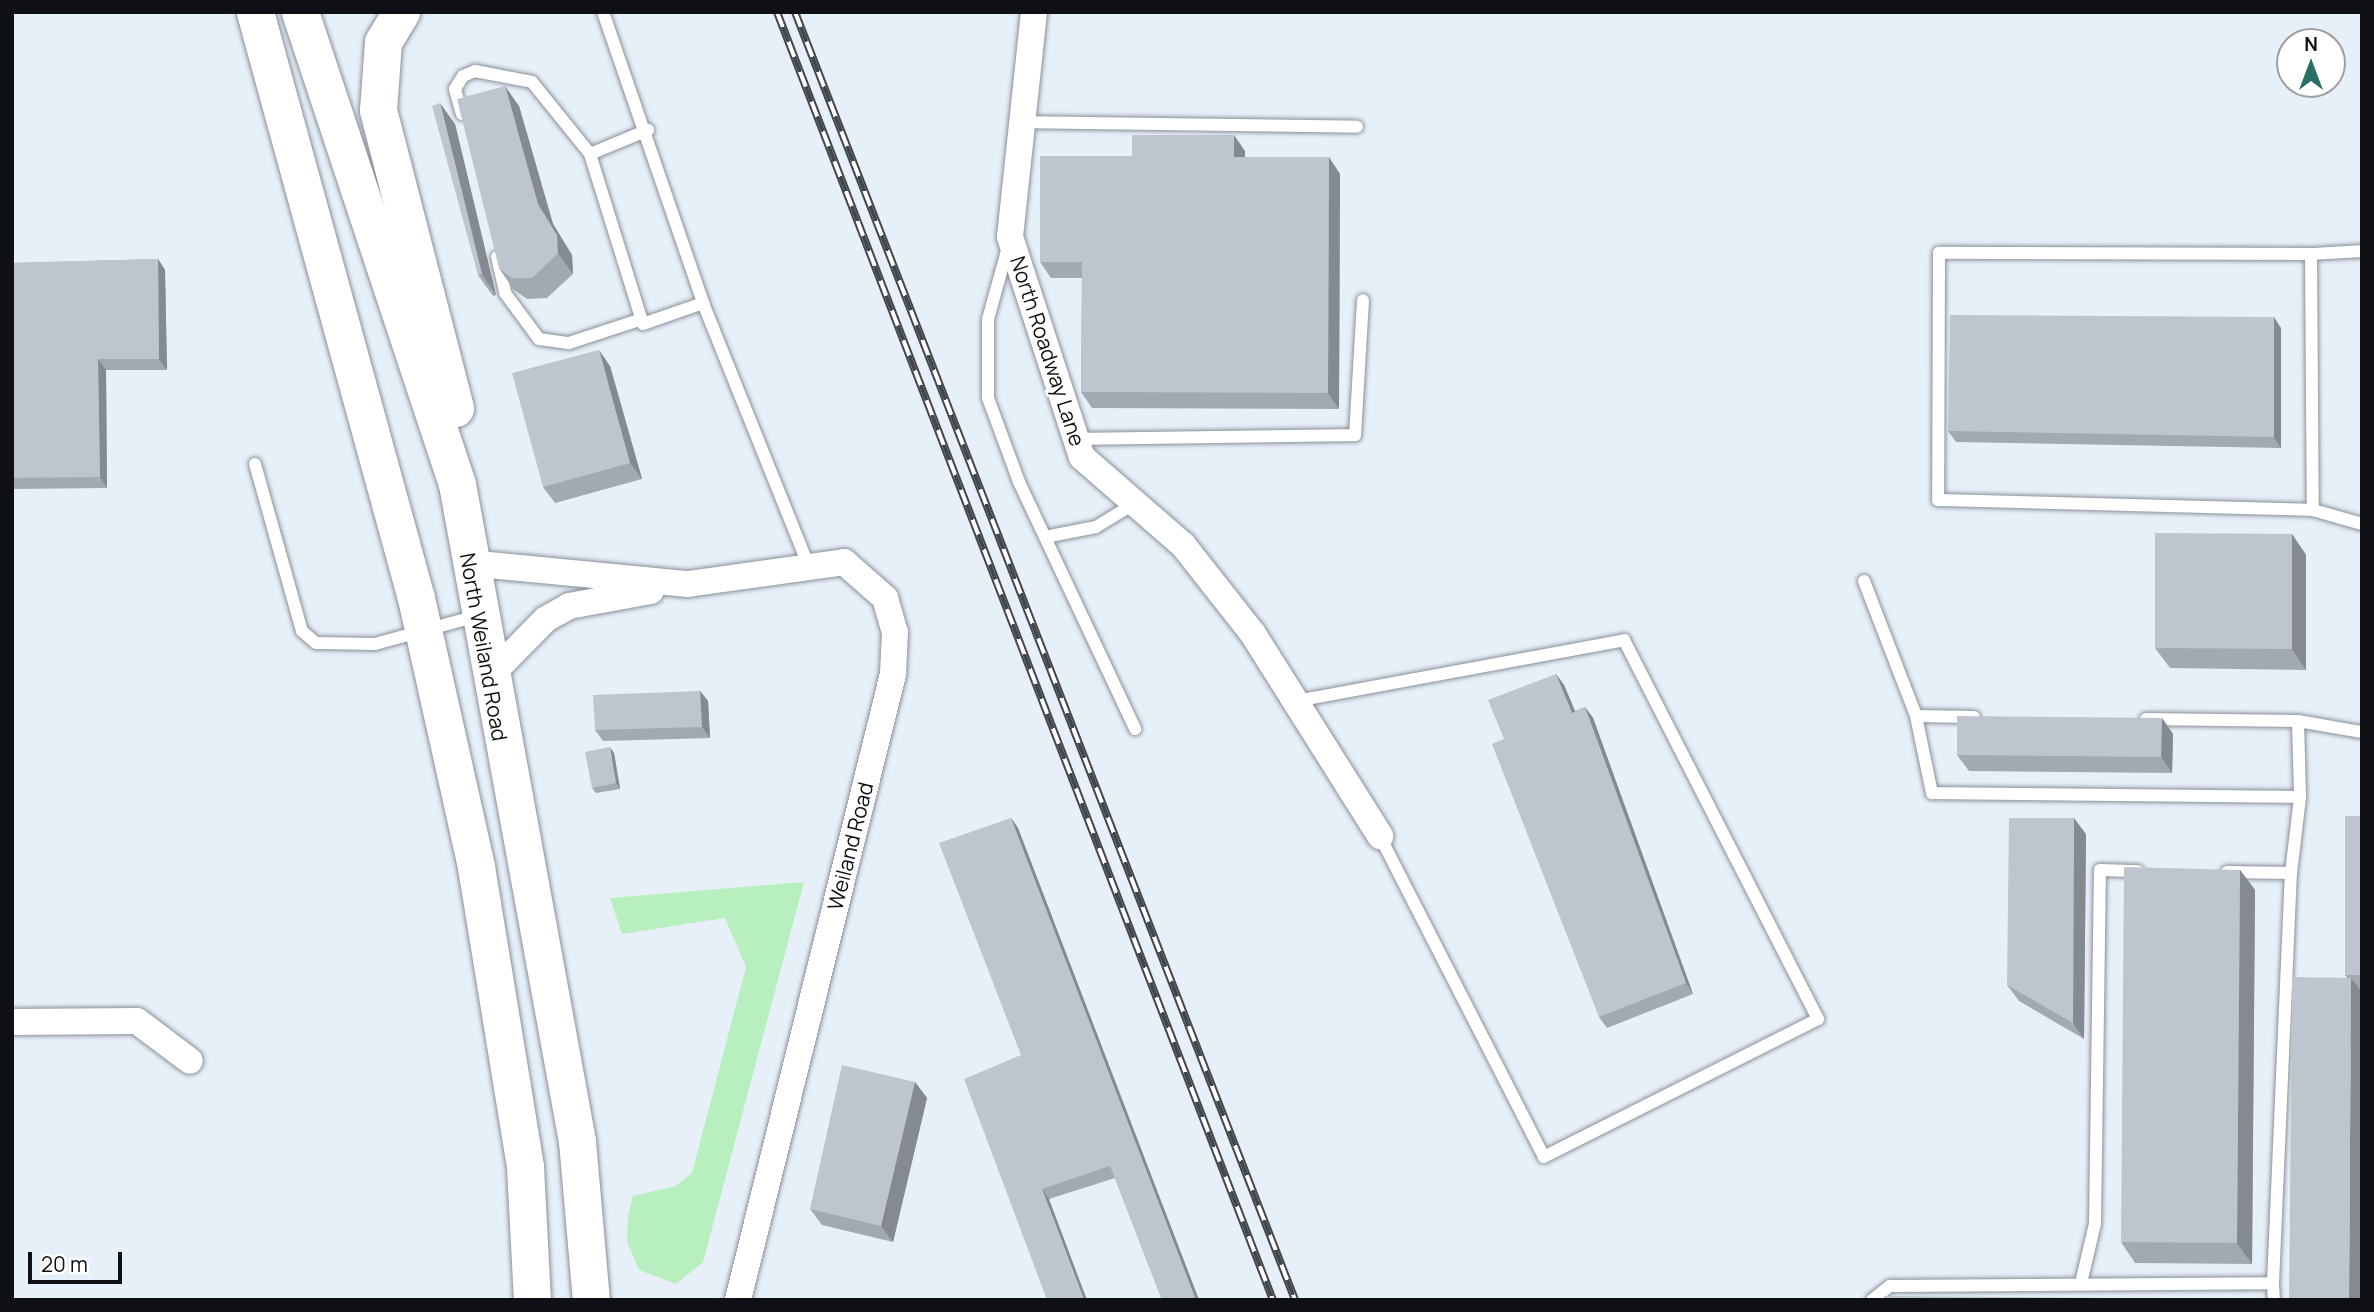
<!DOCTYPE html>
<html>
<head>
<meta charset="utf-8">
<style>
	body { margin:0 }
	#map { position:relative; width:2374px; height:1312px; overflow:hidden; background:#e7eff8; font-family:Manrope,sans-serif }
	div>[style] { position:absolute }
	.green>* { inset:0; background:#b8efbf }
	.roads { filter:drop-shadow(0 0 2px #899099) drop-shadow(0 0 2px #899099) }
	.lane>* { height:12px; margin:-6px; padding:0 6px; transform-origin:6px; border-radius:6px; background:#fff }
	.street>* { height:26px; margin:-13px; padding:0 13px; transform-origin:13px; border-radius:13px; background:#fff }
	.secondary>* { height:37px; margin:-18.5px; padding:0 18.5px; transform-origin:18.5px; border-radius:18.5px; background:#fff }
	.rail>* { height:8px; margin-top:-4px; transform-origin:0; background:repeating-linear-gradient(90deg,#fff 0 16px,#43464b 0 32px); box-sizing:border-box; border-block:2px solid #43464b }
	.wall>* { inset:0; background:#a3a9b1 }
	.shaded-wall>* { inset:0; background:#858a90 }
	.building>* { inset:0; background:#bec5ce }
	span { translate:-50% -50%; white-space:nowrap; text-align:center; line-height:1.15; -webkit-text-stroke:5px #fff; paint-order:stroke }
	.street-label { font-size:21px; color:#0e1013 }
	.frame { position:absolute; inset:0; border:14px solid #0e1013; pointer-events:none }
	.north { position:absolute; left:2276px; top:28px; width:70px; height:70px; box-sizing:border-box; background:#fff; border:2px solid #9f9fa1; border-radius:50%; rotate:0deg; font-size:19px; font-weight:700; line-height:28px; text-align:center; color:#0e1013 }
	.north::after { content:''; display:block; margin:auto; width:24px; height:32px; background:#286f65; clip-path:polygon(50% 0,100% 100%,50% 72%,0 100%) }
	.scale { position:absolute; left:28px; top:1252px; width:94px; height:32px; box-sizing:border-box; border:4px solid #0e1013; border-top:0; padding-left:9px; font-size:21px; line-height:24px; white-space:nowrap; color:#0e1013; -webkit-text-stroke:5px #fff; paint-order:stroke }
</style>
</head>
<body>
<div id="map">
	<div class="green">
		<div style="clip-path:polygon(804px 882px,703px 1262px,676px 1284px,639px 1270px,627px 1241px,628px 1215px,633px 1196px,676px 1186px,692px 1173px,746px 967px,725px 918px,622px 934px,610px 898px)"></div>
	</div>
	<div class="roads">
		<div class="lane">
			<div style="left:603px;top:12px;width:308px;rotate:71deg"></div>
			<div style="left:462px;top:114px;width:26px;rotate:-106deg"></div>
			<div style="left:455px;top:89px;width:15px;rotate:-58deg"></div>
			<div style="left:463px;top:76px;width:13px;rotate:-23deg"></div>
			<div style="left:475px;top:71px;width:58px;rotate:10.9deg"></div>
			<div style="left:532px;top:82px;width:92px;rotate:51.1deg"></div>
			<div style="left:590px;top:154px;width:178px;rotate:72.7deg"></div>
			<div style="left:643px;top:324px;width:64px;rotate:-19.3deg"></div>
			<div style="left:703px;top:303px;width:281px;rotate:68.1deg"></div>
			<div style="left:1019px;top:122px;width:338px;rotate:0.8deg"></div>
			<div style="left:590px;top:154px;width:63px;rotate:-22.5deg"></div>
			<div style="left:1008px;top:247px;width:75px;rotate:105.5deg"></div>
			<div style="left:988px;top:319px;width:79px;rotate:90deg"></div>
			<div style="left:988px;top:398px;width:90px;rotate:69.7deg"></div>
			<div style="left:1019px;top:482px;width:273px;rotate:64.8deg"></div>
			<div style="left:2362px;top:251px;width:51px;rotate:176.6deg"></div>
			<div style="left:2311px;top:254px;width:256px;rotate:89.6deg"></div>
			<div style="left:2313px;top:510px;width:51px;rotate:15.9deg"></div>
			<div style="left:2311px;top:254px;width:372px;rotate:-179.8deg"></div>
			<div style="left:1939px;top:253px;width:247px;rotate:90.2deg"></div>
			<div style="left:1938px;top:500px;width:375px;rotate:1.5deg"></div>
			<div style="left:497px;top:257px;width:37px;rotate:77deg"></div>
			<div style="left:505px;top:293px;width:57px;rotate:53.5deg"></div>
			<div style="left:539px;top:339px;width:30px;rotate:8deg"></div>
			<div style="left:569px;top:343px;width:77px;rotate:-18.2deg"></div>
			<div style="left:1077px;top:439px;width:278px;rotate:-0.8deg"></div>
			<div style="left:1355px;top:435px;width:135px;rotate:-86.6deg"></div>
			<div style="left:255px;top:464px;width:173px;rotate:74.3deg"></div>
			<div style="left:302px;top:631px;width:18px;rotate:41deg"></div>
			<div style="left:316px;top:643px;width:59px;rotate:1deg"></div>
			<div style="left:375px;top:644px;width:106px;rotate:-15.4deg"></div>
			<div style="left:1045px;top:537px;width:52px;rotate:-11.1deg"></div>
			<div style="left:1096px;top:527px;width:46px;rotate:-31.6deg"></div>
			<div style="left:1864px;top:581px;width:145px;rotate:68.9deg"></div>
			<div style="left:1916px;top:716px;width:58px;rotate:1deg"></div>
			<div style="left:1296px;top:701px;width:334px;rotate:-10.5deg"></div>
			<div style="left:1624px;top:640px;width:426px;rotate:62.9deg"></div>
			<div style="left:1818px;top:1019px;width:307px;rotate:153.3deg"></div>
			<div style="left:1544px;top:1157px;width:360px;rotate:-117.1deg"></div>
			<div style="left:1916px;top:716px;width:79px;rotate:78.3deg"></div>
			<div style="left:1932px;top:793px;width:368px;rotate:0.6deg"></div>
			<div style="left:2300px;top:797px;width:76px;rotate:-91.5deg"></div>
			<div style="left:2146px;top:719px;width:152px;rotate:0.8deg"></div>
			<div style="left:2298px;top:721px;width:65px;rotate:9.8deg"></div>
			<div style="left:2227px;top:872px;width:64px;rotate:0.9deg"></div>
			<div style="left:2291px;top:873px;width:77px;rotate:-83.2deg"></div>
			<div style="left:2081px;top:1283px;width:61px;rotate:-76.7deg"></div>
			<div style="left:2095px;top:1224px;width:354px;rotate:-89.2deg"></div>
			<div style="left:2100px;top:870px;width:38px;rotate:2deg"></div>
			<div style="left:2273px;top:1283px;width:410px;rotate:-87.5deg"></div>
			<div style="left:1872px;top:1300px;width:23px;rotate:-38deg"></div>
			<div style="left:1890px;top:1286px;width:383px;rotate:-0.4deg"></div>
			<div style="left:2273px;top:1283px;width:17px;rotate:87deg"></div>
		</div>
		<div class="street">
			<div style="left:1034px;top:12px;width:226px;rotate:96.1deg"></div>
			<div style="left:1010px;top:237px;width:231px;rotate:71.9deg"></div>
			<div style="left:1082px;top:457px;width:134px;rotate:41.1deg"></div>
			<div style="left:1183px;top:545px;width:113px;rotate:51.8deg"></div>
			<div style="left:1253px;top:634px;width:239px;rotate:57.8deg"></div>
			<div style="left:468px;top:563px;width:221px;rotate:5.5deg"></div>
			<div style="left:688px;top:584px;width:158px;rotate:-8deg"></div>
			<div style="left:844px;top:562px;width:55px;rotate:41.3deg"></div>
			<div style="left:885px;top:598px;width:35px;rotate:74deg"></div>
			<div style="left:895px;top:632px;width:42px;rotate:92.7deg"></div>
			<div style="left:893px;top:674px;width:645px;rotate:103.91deg"></div>
			<div style="left:489px;top:677px;width:81px;rotate:-45.5deg"></div>
			<div style="left:546px;top:619px;width:26px;rotate:-29deg"></div>
			<div style="left:569px;top:606px;width:83px;rotate:-10.4deg"></div>
			<div style="left:12px;top:1022px;width:125px;rotate:-0.5deg"></div>
			<div style="left:137px;top:1021px;width:66px;rotate:37deg"></div>
		</div>
		<div class="secondary">
			<div style="left:255px;top:12px;width:608px;rotate:74.64deg"></div>
			<div style="left:416px;top:598px;width:276px;rotate:77.4deg"></div>
			<div style="left:476px;top:867px;width:304px;rotate:80.7deg"></div>
			<div style="left:525px;top:1167px;width:133px;rotate:87deg"></div>
			<div style="left:300px;top:12px;width:497px;rotate:71.6deg"></div>
			<div style="left:457px;top:484px;width:668px;rotate:79.65deg"></div>
			<div style="left:577px;top:1141px;width:160px;rotate:85deg"></div>
			<div style="left:401px;top:12px;width:35px;rotate:121deg"></div>
			<div style="left:383px;top:42px;width:68px;rotate:94.2deg"></div>
			<div style="left:378px;top:110px;width:308px;rotate:75.5deg"></div>
		</div>
	</div>
	<div class="rail">
		<div style="left:777px;top:12px;width:1380px;rotate:68.94deg"></div>
		<div style="left:795px;top:12px;width:1382px;rotate:68.78deg"></div>
	</div>
	<div class="wall">
		<div style="clip-path:polygon(519px 106px,553px 224px,572px 255px,573px 274px,547px 298px,527px 299px,513px 289px,499px 268px)"></div>
		<div style="clip-path:polygon(455px 124px,496px 295px,493px 296px,478px 275px)"></div>
		<div style="clip-path:polygon(1245px 151px,1245px 157px,1340px 174px,1339px 409px,1092px 408px,1081px 392px,1082px 278px,1051px 278px,1040px 262px,1132px 156px)"></div>
		<div style="clip-path:polygon(158px 259px,165px 270px,167px 370px,106px 370px,107px 488px,12px 489px,12px 263px)"></div>
		<div style="clip-path:polygon(2281px 328px,2281px 448px,1956px 442px,1948px 431px)"></div>
		<div style="clip-path:polygon(610px 366px,642px 479px,555px 503px,543px 487px)"></div>
		<div style="clip-path:polygon(2292px 534px,2306px 555px,2306px 670px,2170px 668px,2155px 648px)"></div>
		<div style="clip-path:polygon(1556px 674px,1564px 685px,1575px 711px,1585px 707px,1593px 718px,1693px 994px,1607px 1028px,1599px 1017px,1504px 739px)"></div>
		<div style="clip-path:polygon(700px 691px,708px 701px,710px 738px,603px 741px,595px 730px)"></div>
		<div style="clip-path:polygon(2162px 718px,2173px 734px,2172px 773px,1969px 771px,1957px 755px)"></div>
		<div style="clip-path:polygon(614px 753px,620px 789px,596px 793px,592px 788px)"></div>
		<div style="clip-path:polygon(2362px 816px,2362px 991px,2361px 991px,2362px 992px,2362px 1300px,2347px 978px,2345px 975px)"></div>
		<div style="clip-path:polygon(1011px 818px,1018px 828px,1199px 1300px,1162px 1300px,1115px 1178px,1049px 1199px,1047px 1300px,1021px 1055px)"></div>
		<div style="clip-path:polygon(2086px 834px,2084px 1039px,2019px 1001px,2007px 985px)"></div>
		<div style="clip-path:polygon(2240px 870px,2255px 890px,2252px 1264px,2135px 1263px,2121px 1242px)"></div>
		<div style="clip-path:polygon(915px 1082px,927px 1098px,893px 1242px,822px 1225px,810px 1209px)"></div>
	</div>
	<div class="shaded-wall">
		<div style="clip-path:polygon(505px 86px,519px 106px,553px 224px,572px 255px,573px 274px,558px 253px,538px 204px)"></div>
		<div style="clip-path:polygon(440px 103px,455px 124px,496px 295px,482px 274px)"></div>
		<div style="clip-path:polygon(1234px 135px,1245px 151px,1245px 174px,1234px 157px)"></div>
		<div style="clip-path:polygon(1329px 157px,1340px 174px,1339px 409px,1328px 393px)"></div>
		<div style="clip-path:polygon(158px 259px,165px 270px,167px 370px,159px 359px)"></div>
		<div style="clip-path:polygon(2274px 317px,2281px 328px,2281px 448px,2274px 437px)"></div>
		<div style="clip-path:polygon(599px 350px,610px 366px,642px 479px,630px 463px)"></div>
		<div style="clip-path:polygon(98px 359px,106px 370px,107px 488px,100px 477px)"></div>
		<div style="clip-path:polygon(2292px 534px,2306px 555px,2306px 670px,2292px 649px)"></div>
		<div style="clip-path:polygon(1556px 674px,1564px 685px,1580px 723px,1572px 713px)"></div>
		<div style="clip-path:polygon(700px 691px,708px 701px,710px 738px,702px 727px)"></div>
		<div style="clip-path:polygon(1585px 707px,1593px 718px,1693px 994px,1686px 983px)"></div>
		<div style="clip-path:polygon(2162px 718px,2173px 734px,2172px 773px,2161px 757px)"></div>
		<div style="clip-path:polygon(610px 747px,614px 753px,620px 789px,616px 783px)"></div>
		<div style="clip-path:polygon(1011px 818px,1018px 828px,1199px 1300px,1196px 1300px)"></div>
		<div style="clip-path:polygon(2074px 818px,2086px 834px,2084px 1039px,2073px 1023px)"></div>
		<div style="clip-path:polygon(2240px 870px,2255px 890px,2252px 1264px,2237px 1243px)"></div>
		<div style="clip-path:polygon(2351px 978px,2362px 992px,2362px 1300px,2349px 1300px)"></div>
		<div style="clip-path:polygon(915px 1082px,927px 1098px,893px 1242px,881px 1226px)"></div>
		<div style="clip-path:polygon(1042px 1189px,1049px 1199px,1087px 1300px,1084px 1300px)"></div>
	</div>
	<div class="building">
		<div style="clip-path:polygon(505px 86px,538px 204px,557px 235px,558px 253px,532px 278px,512px 278px,499px 268px,457px 99px)"></div>
		<div style="clip-path:polygon(440px 103px,482px 274px,478px 275px,432px 106px)"></div>
		<div style="clip-path:polygon(1132px 135px,1234px 135px,1234px 157px,1329px 157px,1328px 393px,1081px 392px,1082px 262px,1040px 262px,1040px 156px,1132px 156px)"></div>
		<div style="clip-path:polygon(158px 259px,159px 359px,98px 359px,100px 477px,12px 478px,12px 263px)"></div>
		<div style="clip-path:polygon(1950px 315px,2274px 317px,2274px 437px,1948px 431px)"></div>
		<div style="clip-path:polygon(599px 350px,630px 463px,543px 487px,512px 373px)"></div>
		<div style="clip-path:polygon(2155px 533px,2292px 534px,2292px 649px,2155px 648px)"></div>
		<div style="clip-path:polygon(1556px 674px,1572px 713px,1585px 707px,1686px 983px,1599px 1017px,1492px 744px,1504px 739px,1488px 700px)"></div>
		<div style="clip-path:polygon(700px 691px,702px 727px,595px 730px,593px 695px)"></div>
		<div style="clip-path:polygon(1957px 716px,2162px 718px,2161px 757px,1957px 755px)"></div>
		<div style="clip-path:polygon(610px 747px,616px 783px,592px 788px,585px 752px)"></div>
		<div style="clip-path:polygon(2345px 816px,2362px 816px,2362px 975px,2345px 975px)"></div>
		<div style="clip-path:polygon(1011px 818px,1196px 1300px,1162px 1300px,1110px 1166px,1042px 1189px,1084px 1300px,1047px 1300px,964px 1079px,1021px 1055px,939px 843px)"></div>
		<div style="clip-path:polygon(2009px 818px,2074px 818px,2073px 1023px,2007px 985px)"></div>
		<div style="clip-path:polygon(2124px 867px,2240px 870px,2237px 1243px,2121px 1242px)"></div>
		<div style="clip-path:polygon(2292px 977px,2351px 978px,2349px 1300px,2289px 1300px)"></div>
		<div style="clip-path:polygon(842px 1065px,915px 1082px,881px 1226px,810px 1209px)"></div>
		<div style="clip-path:polygon(1884px 1296px,2237px 1299px,2237px 1300px,1884px 1300px)"></div>
	</div>
	<div class="street-label">
		<span style="left:1048px;top:351px;rotate:72deg">North Roadway Lane</span>
		<span style="left:484px;top:647px;rotate:80deg">North Weiland Road</span>
		<span style="left:850px;top:846px;rotate:-76deg">Weiland Road</span>
	</div>
	<div class="frame"></div>
	<div class="north">N</div>
	<div class="scale">20 m</div>
</div>
</body>
</html>
